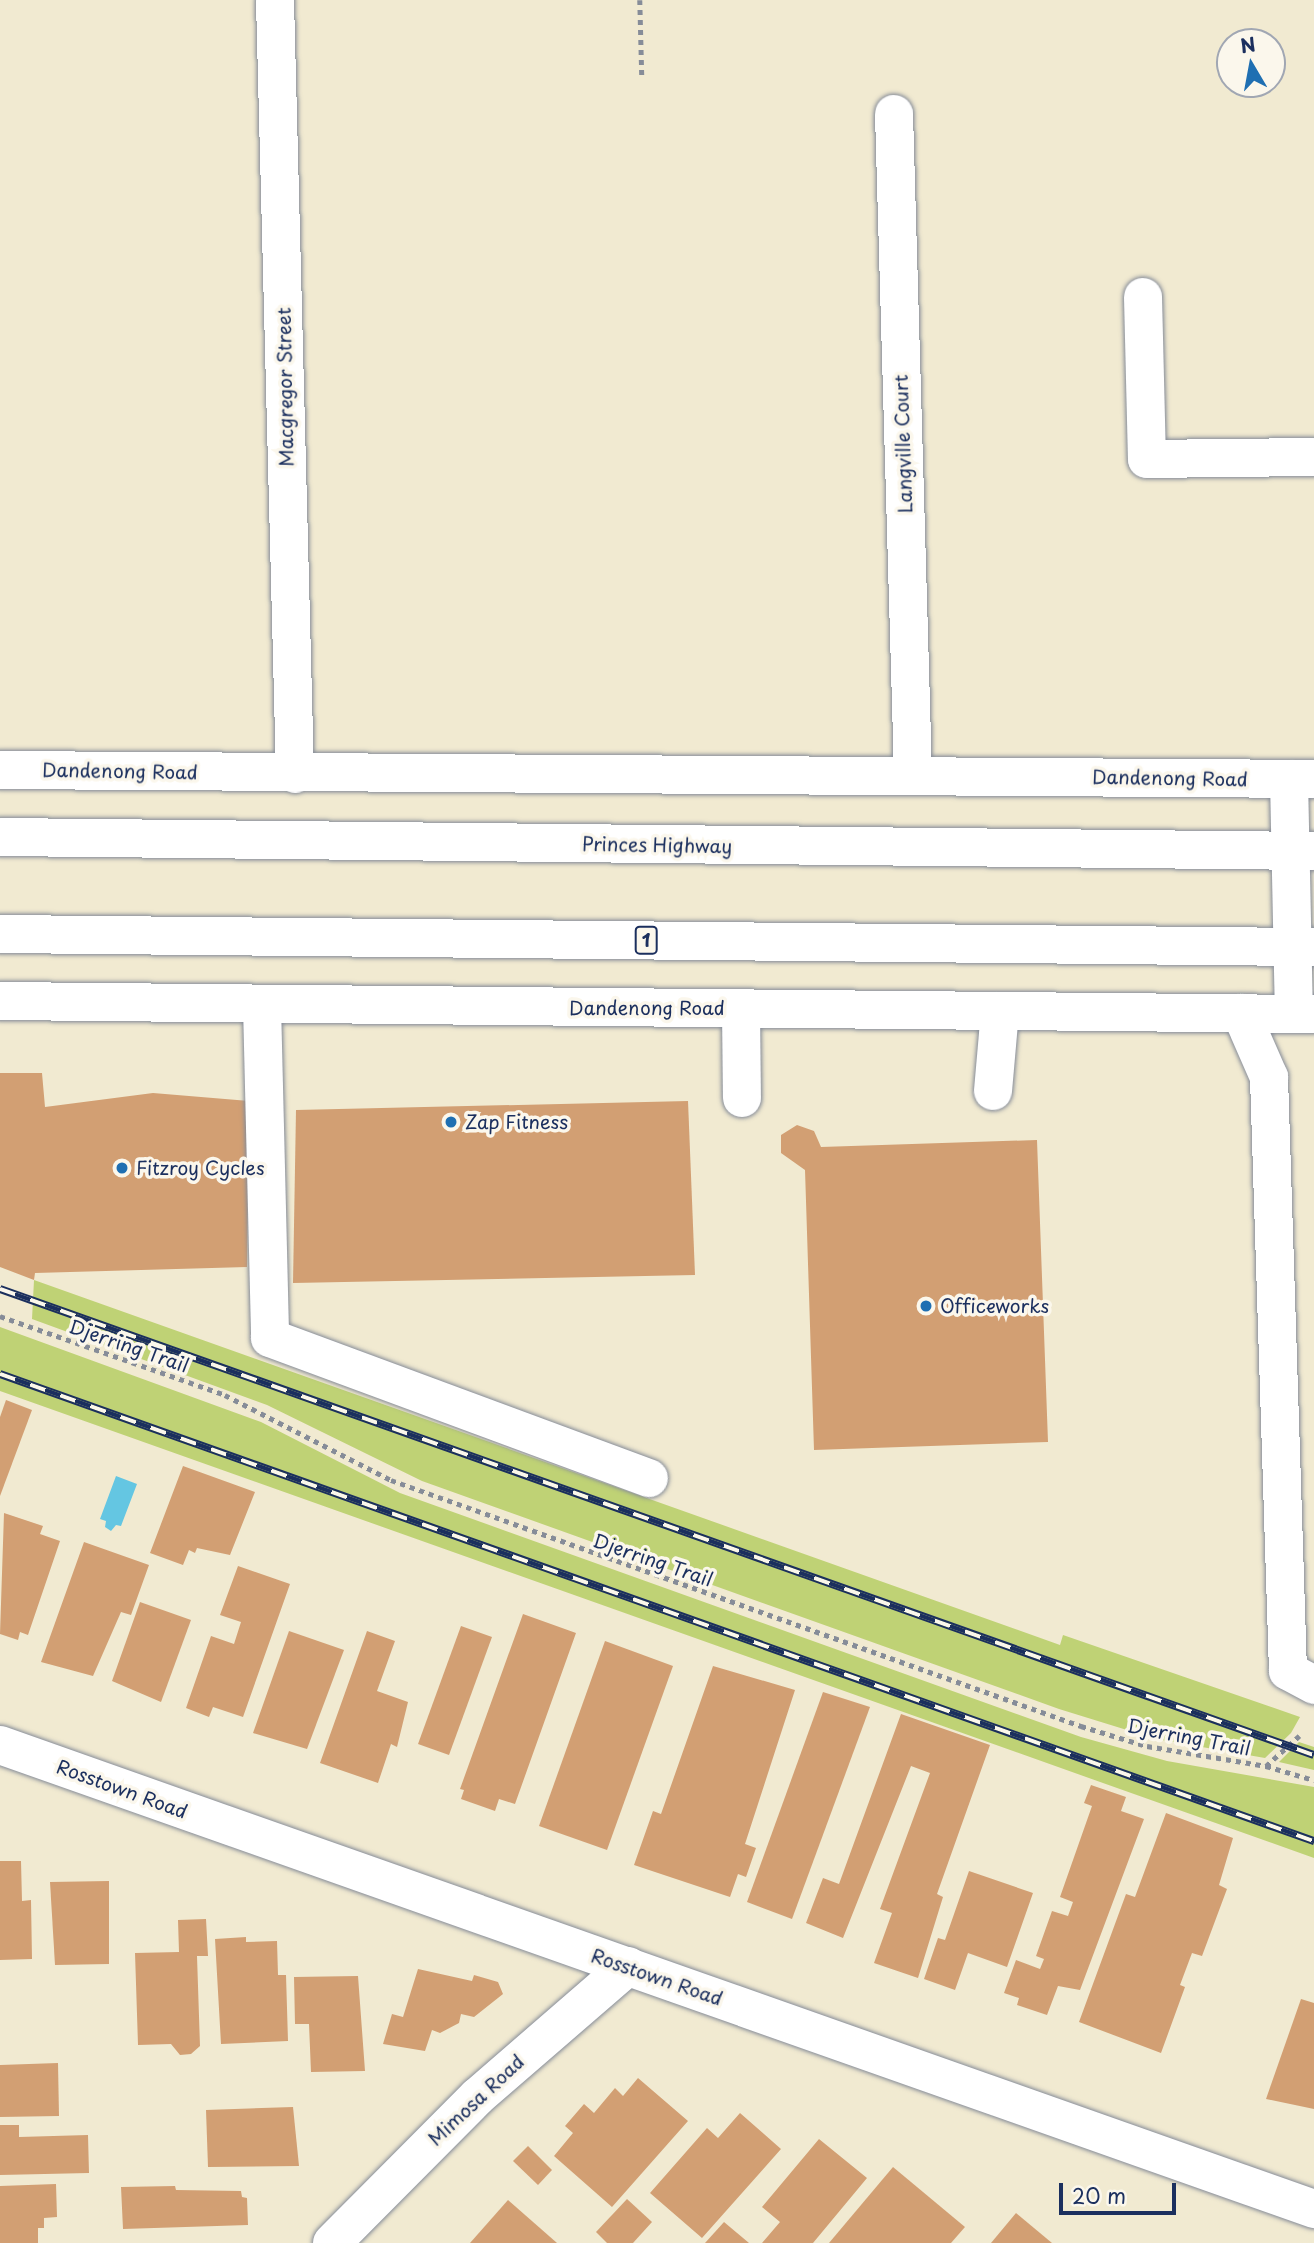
<!DOCTYPE html>
<html>
<head>
<meta charset="utf-8">
<style>
	body { margin:0 }
	#map { position:relative; width:1314px; height:2243px; overflow:hidden; background:#f1ead1; font-family:"Playpen Sans",sans-serif }
	div>[style] { position:absolute }
	.green>* { inset:0; background:#bfd275 }
	.water>* { inset:0; background:#64c6e2 }
	.building>* { inset:0; background:#d29f73 }
	.path>* { height:4.5px; margin-top:-2.25px; transform-origin:0; background:repeating-linear-gradient(90deg,#868c98 0 5px,transparent 0 10px) }
	.roads { filter:drop-shadow(0 0 2px #868c98) drop-shadow(0 0 2px #868c98) }
	.minor>* { height:38px; margin:-19px; padding:0 19px; transform-origin:19px; border-radius:19px; background:#fff }
	.highway>* { height:38px; margin:-19px; padding:0 19px; transform-origin:19px; border-radius:19px; background:#fff }
	.rail>* { height:8px; margin-top:-4px; transform-origin:0; background:repeating-linear-gradient(90deg,#fbf7ec 0 16px,#1b2f5e 0 32px); box-sizing:border-box; border-block:2px solid #1b2f5e }
	.dots>* { width:19px; height:19px; translate:-50% -50%; box-sizing:border-box; border:4px solid #fbf7ec; border-radius:50% }
	span { translate:-50% -50%; white-space:nowrap; text-align:center; line-height:1.15; -webkit-text-stroke:7px #fbf7ec; paint-order:stroke }
	.shield-label span { padding:2px 5px; background:#fbf7ec; border:2px solid; border-radius:5px; -webkit-text-stroke-width:0 }
	.shield-label { font-size:18px; color:#1b2f5e; font-weight:700 }
	.street-label { font-size:19px; color:#1b2f5e }
	.poi-label { font-size:19px; color:#1b2f5e }
	.left { translate:0 -50%; text-align:left }
	.north { position:absolute; left:1216px; top:28px; width:70px; height:70px; box-sizing:border-box; background:#fbf7ec; border:2px solid #a1a7b3; border-radius:50%; rotate:350deg; font-size:19px; font-weight:700; line-height:28px; text-align:center; color:#1b2f5e }
	.north::after { content:''; display:block; margin:auto; width:24px; height:32px; background:#1f6fb2; clip-path:polygon(50% 0,100% 100%,50% 72%,0 100%) }
	.scale { position:absolute; left:1059px; top:2183px; width:117px; height:32px; box-sizing:border-box; border:4px solid #1b2f5e; border-top:0; padding-left:9px; font-size:21px; line-height:24px; white-space:nowrap; color:#1b2f5e; -webkit-text-stroke:5px #fbf7ec; paint-order:stroke }
</style>
</head>
<body>
<div id="map">
	<div class="green">
		<div style="clip-path:polygon(34px 1280px,1060px 1645px,1063px 1635px,1300px 1717px,1291px 1733px,1265px 1758px,1156px 1739px,1059px 1709px,422px 1481px,267px 1405px,32px 1319px)"></div>
		<div style="clip-path:polygon(0 1327px,261px 1422px,400px 1493px,1081px 1737px,1167px 1761px,1314px 1787px,1314px 1858px,0 1391px)"></div>
		<div style="clip-path:polygon(1299px 1742px,1314px 1747px,1314px 1770px,1279px 1762px)"></div>
	</div>
	<div class="water">
		<div style="clip-path:polygon(116px 1476px,137px 1484px,121px 1526px,116px 1525px,111px 1531px,105px 1527px,106px 1521px,100px 1519px)"></div>
	</div>
	<div class="building">
		<div style="clip-path:polygon(0 1073px,42px 1073px,45px 1107px,153px 1093px,249px 1101px,247px 1267px,35px 1273px,34px 1280px,0 1267px)"></div>
		<div style="clip-path:polygon(688px 1101px,695px 1275px,293px 1283px,296px 1110px)"></div>
		<div style="clip-path:polygon(797px 1125px,814px 1131px,821px 1147px,1037px 1140px,1048px 1442px,814px 1450px,805px 1170px,781px 1153px,781px 1135px)"></div>
		<div style="clip-path:polygon(6px 1400px,32px 1410px,0 1496px,0 1417px)"></div>
		<div style="clip-path:polygon(183px 1466px,255px 1492px,230px 1555px,197px 1548px,195px 1553px,189px 1550px,183px 1565px,150px 1553px)"></div>
		<div style="clip-path:polygon(4px 1513px,43px 1526px,40px 1534px,60px 1541px,28px 1635px,20px 1632px,18px 1640px,0 1634px)"></div>
		<div style="clip-path:polygon(84px 1542px,149px 1565px,131px 1615px,121px 1612px,93px 1676px,41px 1662px)"></div>
		<div style="clip-path:polygon(238px 1566px,290px 1584px,243px 1717px,213px 1707px,209px 1717px,186px 1708px,211px 1636px,234px 1644px,241px 1622px,220px 1615px)"></div>
		<div style="clip-path:polygon(140px 1602px,191px 1620px,161px 1702px,112px 1681px)"></div>
		<div style="clip-path:polygon(523px 1614px,576px 1633px,515px 1804px,499px 1799px,495px 1811px,461px 1799px,464px 1790px,460px 1789px)"></div>
		<div style="clip-path:polygon(461px 1626px,492px 1637px,449px 1755px,418px 1744px)"></div>
		<div style="clip-path:polygon(289px 1631px,344px 1650px,307px 1749px,253px 1733px)"></div>
		<div style="clip-path:polygon(367px 1631px,395px 1641px,377px 1691px,408px 1702px,397px 1747px,391px 1744px,378px 1783px,320px 1763px)"></div>
		<div style="clip-path:polygon(605px 1641px,673px 1666px,607px 1850px,539px 1826px)"></div>
		<div style="clip-path:polygon(713px 1666px,795px 1690px,745px 1844px,756px 1848px,746px 1877px,738px 1874px,730px 1897px,634px 1865px,653px 1811px,661px 1814px)"></div>
		<div style="clip-path:polygon(823px 1692px,870px 1707px,792px 1919px,747px 1902px)"></div>
		<div style="clip-path:polygon(901px 1714px,990px 1745px,937px 1894px,943px 1897px,918px 1978px,874px 1963px,892px 1913px,880px 1909px,930px 1773px,911px 1766px,843px 1938px,806px 1923px,823px 1878px,839px 1884px)"></div>
		<div style="clip-path:polygon(1091px 1785px,1126px 1797px,1121px 1811px,1144px 1819px,1080px 1990px,1058px 1986px,1047px 2015px,1017px 2005px,1019px 1998px,1004px 1993px,1016px 1960px,1040px 1969px,1044px 1959px,1036px 1956px,1052px 1911px,1068px 1916px,1073px 1902px,1060px 1897px,1092px 1806px,1084px 1803px)"></div>
		<div style="clip-path:polygon(1166px 1813px,1233px 1838px,1219px 1885px,1227px 1889px,1202px 1956px,1192px 1953px,1180px 1985px,1185px 1987px,1161px 2053px,1079px 2022px,1126px 1894px,1135px 1897px)"></div>
		<div style="clip-path:polygon(0 1861px,21px 1861px,22px 1901px,31px 1900px,32px 1959px,0 1960px)"></div>
		<div style="clip-path:polygon(969px 1871px,1033px 1893px,1007px 1967px,968px 1953px,955px 1990px,924px 1979px,938px 1938px,945px 1940px)"></div>
		<div style="clip-path:polygon(109px 1881px,109px 1964px,55px 1965px,50px 1882px)"></div>
		<div style="clip-path:polygon(206px 1919px,208px 1956px,197px 1956px,200px 2046px,191px 2054px,180px 2055px,171px 2044px,138px 2045px,135px 1953px,179px 1952px,178px 1920px)"></div>
		<div style="clip-path:polygon(246px 1937px,246px 1942px,277px 1941px,278px 1975px,286px 1975px,288px 2041px,221px 2044px,215px 1939px)"></div>
		<div style="clip-path:polygon(418px 1969px,472px 1981px,474px 1975px,498px 1982px,503px 1994px,474px 2017px,461px 2014px,459px 2023px,440px 2033px,432px 2030px,425px 2051px,383px 2044px,392px 2014px,403px 2017px)"></div>
		<div style="clip-path:polygon(358px 1976px,365px 2071px,311px 2072px,309px 2024px,295px 2024px,294px 1977px)"></div>
		<div style="clip-path:polygon(1301px 1999px,1314px 2003px,1314px 2109px,1266px 2099px)"></div>
		<div style="clip-path:polygon(58px 2063px,59px 2116px,0 2117px,0 2065px)"></div>
		<div style="clip-path:polygon(638px 2078px,688px 2121px,612px 2207px,554px 2156px,573px 2133px,565px 2126px,584px 2104px,594px 2113px,615px 2088px,623px 2096px)"></div>
		<div style="clip-path:polygon(293px 2107px,299px 2166px,208px 2167px,206px 2110px)"></div>
		<div style="clip-path:polygon(740px 2113px,781px 2149px,702px 2238px,650px 2193px,707px 2128px,718px 2138px)"></div>
		<div style="clip-path:polygon(0 2125px,19px 2125px,19px 2137px,88px 2135px,89px 2173px,0 2175px)"></div>
		<div style="clip-path:polygon(819px 2139px,867px 2178px,813px 2243px,762px 2243px,780px 2222px,762px 2207px)"></div>
		<div style="clip-path:polygon(528px 2146px,552px 2170px,538px 2185px,513px 2161px)"></div>
		<div style="clip-path:polygon(893px 2167px,965px 2227px,951px 2243px,829px 2243px)"></div>
		<div style="clip-path:polygon(56px 2184px,57px 2217px,44px 2218px,44px 2228px,38px 2228px,38px 2243px,0 2243px,0 2186px)"></div>
		<div style="clip-path:polygon(175px 2186px,176px 2190px,241px 2191px,242px 2197px,247px 2198px,248px 2225px,123px 2229px,121px 2187px)"></div>
		<div style="clip-path:polygon(627px 2199px,652px 2222px,633px 2243px,607px 2243px,596px 2232px)"></div>
		<div style="clip-path:polygon(508px 2200px,557px 2243px,470px 2243px)"></div>
		<div style="clip-path:polygon(1016px 2213px,1052px 2243px,991px 2243px)"></div>
		<div style="clip-path:polygon(724px 2222px,749px 2243px,705px 2243px)"></div>
	</div>
	<div class="path">
		<div style="left:640px;top:0;width:78px;rotate:88.5deg"></div>
		<div style="left:0;top:1316px;width:238px;rotate:19.3deg"></div>
		<div style="left:225px;top:1395px;width:186px;rotate:27.1deg"></div>
		<div style="left:391px;top:1480px;width:733px;rotate:19.62deg"></div>
		<div style="left:1081px;top:1726px;width:69px;rotate:16.9deg"></div>
		<div style="left:1147px;top:1746px;width:121px;rotate:9.5deg"></div>
		<div style="left:1266px;top:1766px;width:50px;rotate:16.3deg"></div>
		<div style="left:1266px;top:1766px;width:45px;rotate:-42.3deg"></div>
	</div>
	<div class="roads">
		<div class="minor">
			<div style="left:275px;top:0;width:774px;rotate:88.52deg"></div>
			<div style="left:894px;top:114px;width:661px;rotate:88.35deg"></div>
			<div style="left:1143px;top:297px;width:162px;rotate:88.6deg"></div>
			<div style="left:1147px;top:459px;width:167px;rotate:-0.7deg"></div>
			<div style="left:0;top:770px;width:1314px;rotate:0.39deg"></div>
			<div style="left:1289px;top:779px;width:234px;rotate:88.8deg"></div>
			<div style="left:0;top:1001px;width:1314px;rotate:0.57deg"></div>
			<div style="left:262px;top:1005px;width:333px;rotate:88.6deg"></div>
			<div style="left:270px;top:1338px;width:404px;rotate:20.3deg"></div>
			<div style="left:741px;top:1009px;width:89px;rotate:89.4deg"></div>
			<div style="left:1241px;top:1013px;width:70px;rotate:66.4deg"></div>
			<div style="left:1269px;top:1077px;width:594px;rotate:88.17deg"></div>
			<div style="left:1288px;top:1671px;width:30px;rotate:28deg"></div>
			<div style="left:993px;top:1091px;width:80px;rotate:-85deg"></div>
			<div style="left:0;top:1745px;width:1394px;rotate:19.45deg"></div>
			<div style="left:332px;top:2243px;width:206px;rotate:-45.2deg"></div>
			<div style="left:477px;top:2097px;width:200px;rotate:-40.9deg"></div>
		</div>
		<div class="highway">
			<div style="left:0;top:837px;width:1314px;rotate:0.61deg"></div>
			<div style="left:0;top:934px;width:1314px;rotate:0.57deg"></div>
		</div>
	</div>
	<div class="rail">
		<div style="left:0;top:1289px;width:1394px;rotate:19.53deg"></div>
		<div style="left:0;top:1374px;width:1395px;rotate:19.57deg"></div>
	</div>
	<div class="dots">
		<div style="left:451px;top:1122px;background:#1f6fb2"></div>
		<div style="left:122px;top:1168px;background:#1f6fb2"></div>
		<div style="left:926px;top:1306px;background:#1f6fb2"></div>
	</div>
	<div class="shield-label">
		<span style="left:646px;top:940px">1</span>
	</div>
	<div class="street-label">
		<span style="left:285px;top:387px;rotate:-91deg">Macgregor Street</span>
		<span style="left:903px;top:444px;rotate:-92deg">Langville Court</span>
		<span style="left:120px;top:771px;rotate:1deg">Dandenong Road</span>
		<span style="left:1170px;top:778px;rotate:1deg">Dandenong Road</span>
		<span style="left:657px;top:845px;rotate:1deg">Princes Highway</span>
		<span style="left:647px;top:1008px">Dandenong Road</span>
		<span style="left:129px;top:1346px;rotate:19deg">Djerring Trail</span>
		<span style="left:653px;top:1560px;rotate:19deg">Djerring Trail</span>
		<span style="left:1189px;top:1737px;rotate:11deg">Djerring Trail</span>
		<span style="left:122px;top:1789px;rotate:20deg">Rosstown Road</span>
		<span style="left:657px;top:1977px;rotate:19deg">Rosstown Road</span>
		<span style="left:476px;top:2100px;rotate:-43deg">Mimosa Road</span>
	</div>
	<div class="poi-label">
		<span class="left" style="left:465px;top:1122px">Zap Fitness</span>
		<span class="left" style="left:136px;top:1168px">Fitzroy Cycles</span>
		<span class="left" style="left:940px;top:1306px">Officeworks</span>
	</div>
	<div class="north">N</div>
	<div class="scale">20 m</div>
</div>
</body>
</html>
